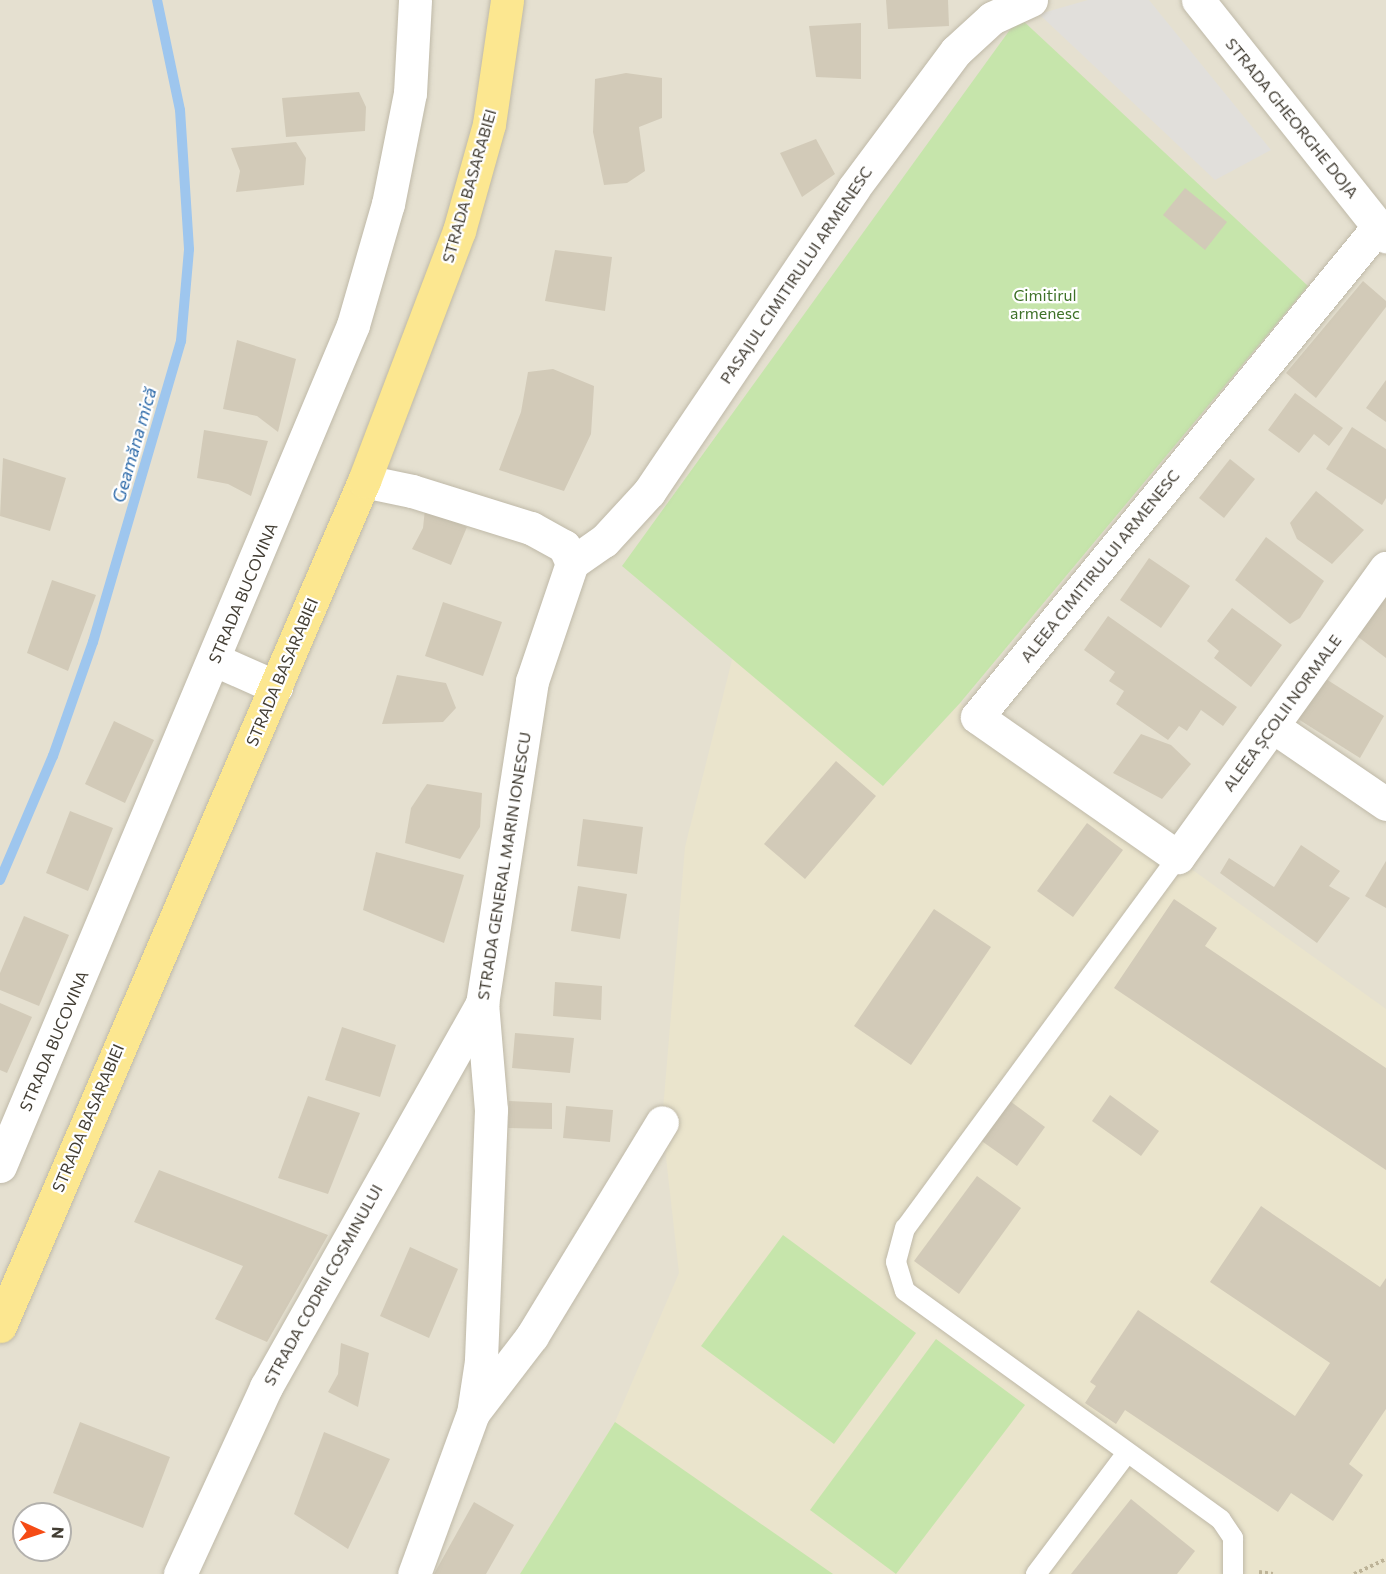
<!DOCTYPE html>
<html>
<head>
<meta charset="utf-8">
<style>
	body { margin:0 }
	#map { position:relative; width:1386px; height:1574px; overflow:hidden; background:#f1eee2; font-family:Commissioner,sans-serif }
	div>[style] { position:absolute }
	.residential>* { inset:0; background:#e5e0d0 }
	.education>* { inset:0; background:#eae4cc }
	.green>* { inset:0; background:#c6e5ab }
	.parking>* { inset:0; background:#e1dfdb }
	.stream>* { height:10px; margin:-5px; padding:0 5px; transform-origin:5px; border-radius:5px; background:#9ec6ee }
	.building>* { inset:0; background:#d2cab8 }
	.path>* { height:4px; margin-top:-2px; transform-origin:0; background:repeating-linear-gradient(90deg,#bdb397 0 3px,transparent 0 6px) }
	.roads { filter:drop-shadow(0 0 2px #bfb9a8) drop-shadow(0 0 2px #bfb9a8) }
	.service>* { height:20px; margin:-10px; padding:0 10px; transform-origin:10px; border-radius:10px; background:#fff }
	.minor>* { height:33px; margin:-16.5px; padding:0 16.5px; transform-origin:16.5px; border-radius:16.5px; background:#fff }
	.tertiary>* { height:33px; margin:-16.5px; padding:0 16.5px; transform-origin:16.5px; border-radius:16.5px; background:#fff }
	.primary>* { height:33px; margin:-16.5px; padding:0 16.5px; transform-origin:16.5px; border-radius:16.5px; background:#fce790 }
	span { translate:-50% -50%; white-space:nowrap; text-align:center; line-height:1.15; -webkit-text-stroke:4.5px #fff; paint-order:stroke }
	.street-label { font-size:16px; color:#423d33 }
	.park-label { font-size:16px; color:#3e7128 }
	.water-label { font-size:18px; color:#306caa; font-style:italic }
	.north { position:absolute; left:12px; top:1502px; width:60px; height:60px; box-sizing:border-box; background:#fff; border:2px solid #b3b1ad; border-radius:50%; rotate:93deg; font-size:16px; font-weight:700; line-height:24px; text-align:center; color:#423d33 }
	.north::after { content:''; display:block; margin:auto; width:21px; height:27px; background:#f54b15; clip-path:polygon(50% 0,100% 100%,50% 72%,0 100%) }
</style>
</head>
<body>
<div id="map">
	<div class="residential">
		<div style="clip-path:polygon(evenodd,0 0,1386px 0,1386px 1574px,0 1574px,0 0,24px 1514px,60px 1514px,60px 1550px,24px 1550px,24px 1514px)"></div>
	</div>
	<div class="education">
		<div style="clip-path:polygon(733px 656px,883px 786px,960px 703px,1386px 1009px,1386px 1574px,520px 1574px,615px 1422px,679px 1273px,662px 1122px,685px 847px)"></div>
	</div>
	<div class="green">
		<div style="clip-path:polygon(1019px 17px,1308px 286px,960px 703px,883px 786px,622px 566px)"></div>
		<div style="clip-path:polygon(783px 1235px,916px 1333px,834px 1444px,701px 1346px)"></div>
		<div style="clip-path:polygon(936px 1339px,1025px 1405px,896px 1574px,810px 1510px)"></div>
		<div style="clip-path:polygon(615px 1422px,833px 1574px,520px 1574px)"></div>
	</div>
	<div class="parking">
		<div style="clip-path:polygon(1088px 0,1149px 0,1271px 150px,1215px 180px,1039px 14px)"></div>
	</div>
	<div class="stream">
		<div style="left:0;top:880px;width:135px;rotate:-66.9deg"></div>
		<div style="left:53px;top:756px;width:121px;rotate:-70.7deg"></div>
		<div style="left:93px;top:642px;width:314px;rotate:-73.7deg"></div>
		<div style="left:181px;top:341px;width:92px;rotate:-85deg"></div>
		<div style="left:189px;top:249px;width:139px;rotate:-93.7deg"></div>
		<div style="left:180px;top:110px;width:112px;rotate:-101.8deg"></div>
	</div>
	<div class="building">
		<div style="clip-path:polygon(886px 0,948px 0,949px 26px,888px 29px)"></div>
		<div style="clip-path:polygon(861px 23px,861px 79px,816px 77px,809px 26px)"></div>
		<div style="clip-path:polygon(626px 73px,662px 78px,662px 118px,639px 127px,645px 171px,627px 183px,604px 185px,593px 132px,595px 79px)"></div>
		<div style="clip-path:polygon(359px 92px,366px 107px,365px 131px,286px 137px,282px 98px)"></div>
		<div style="clip-path:polygon(816px 139px,835px 174px,802px 197px,780px 153px)"></div>
		<div style="clip-path:polygon(296px 142px,306px 158px,304px 185px,236px 192px,240px 171px,231px 148px)"></div>
		<div style="clip-path:polygon(1185px 188px,1227px 222px,1205px 250px,1163px 215px)"></div>
		<div style="clip-path:polygon(555px 250px,612px 257px,605px 311px,545px 301px)"></div>
		<div style="clip-path:polygon(1363px 281px,1386px 301px,1386px 307px,1316px 398px,1286px 373px)"></div>
		<div style="clip-path:polygon(237px 340px,296px 359px,278px 432px,257px 416px,223px 409px)"></div>
		<div style="clip-path:polygon(553px 369px,594px 386px,591px 434px,564px 491px,499px 470px,521px 412px,528px 372px)"></div>
		<div style="clip-path:polygon(1386px 380px,1386px 422px,1366px 408px)"></div>
		<div style="clip-path:polygon(1295px 393px,1343px 428px,1329px 446px,1314px 434px,1299px 453px,1268px 430px)"></div>
		<div style="clip-path:polygon(1352px 427px,1386px 449px,1386px 498px,1382px 505px,1326px 469px)"></div>
		<div style="clip-path:polygon(204px 430px,268px 441px,251px 496px,228px 484px,197px 478px)"></div>
		<div style="clip-path:polygon(3px 458px,66px 478px,50px 531px,0 516px)"></div>
		<div style="clip-path:polygon(1230px 459px,1255px 479px,1224px 518px,1199px 498px)"></div>
		<div style="clip-path:polygon(1316px 491px,1364px 530px,1332px 564px,1297px 539px,1290px 523px)"></div>
		<div style="clip-path:polygon(425px 509px,467px 527px,451px 565px,412px 549px,423px 528px)"></div>
		<div style="clip-path:polygon(1266px 537px,1324px 581px,1300px 618px,1290px 624px,1235px 580px)"></div>
		<div style="clip-path:polygon(1149px 558px,1190px 586px,1161px 628px,1120px 600px)"></div>
		<div style="clip-path:polygon(52px 580px,96px 595px,68px 671px,27px 653px)"></div>
		<div style="clip-path:polygon(1386px 589px,1386px 658px,1353px 633px)"></div>
		<div style="clip-path:polygon(443px 602px,502px 622px,483px 676px,425px 656px)"></div>
		<div style="clip-path:polygon(1232px 608px,1282px 645px,1251px 687px,1214px 658px,1219px 651px,1207px 641px)"></div>
		<div style="clip-path:polygon(1108px 616px,1237px 707px,1223px 726px,1201px 710px,1187px 731px,1179px 726px,1168px 740px,1116px 704px,1124px 691px,1109px 681px,1115px 672px,1084px 650px)"></div>
		<div style="clip-path:polygon(397px 675px,446px 683px,456px 708px,443px 722px,382px 724px)"></div>
		<div style="clip-path:polygon(1326px 679px,1384px 716px,1360px 758px,1298px 719px)"></div>
		<div style="clip-path:polygon(114px 721px,154px 740px,125px 803px,85px 784px)"></div>
		<div style="clip-path:polygon(1141px 734px,1171px 745px,1191px 764px,1162px 799px,1113px 773px)"></div>
		<div style="clip-path:polygon(836px 761px,876px 796px,805px 879px,764px 844px)"></div>
		<div style="clip-path:polygon(427px 784px,482px 793px,480px 827px,460px 859px,405px 843px,411px 808px)"></div>
		<div style="clip-path:polygon(70px 811px,113px 828px,88px 891px,46px 873px)"></div>
		<div style="clip-path:polygon(583px 819px,643px 827px,637px 874px,577px 866px)"></div>
		<div style="clip-path:polygon(1087px 823px,1123px 850px,1073px 917px,1037px 891px)"></div>
		<div style="clip-path:polygon(1301px 845px,1340px 871px,1329px 886px,1350px 898px,1317px 943px,1220px 873px,1229px 858px,1274px 887px)"></div>
		<div style="clip-path:polygon(376px 852px,464px 875px,444px 943px,363px 910px)"></div>
		<div style="clip-path:polygon(1386px 861px,1386px 908px,1365px 896px)"></div>
		<div style="clip-path:polygon(578px 886px,627px 894px,620px 939px,571px 931px)"></div>
		<div style="clip-path:polygon(1174px 899px,1217px 928px,1205px 946px,1386px 1068px,1386px 1170px,1114px 988px)"></div>
		<div style="clip-path:polygon(934px 909px,991px 947px,911px 1065px,854px 1026px)"></div>
		<div style="clip-path:polygon(24px 916px,69px 935px,39px 1006px,0 990px,0 973px)"></div>
		<div style="clip-path:polygon(555px 982px,602px 986px,601px 1020px,553px 1016px)"></div>
		<div style="clip-path:polygon(0 1003px,32px 1017px,7px 1073px,0 1070px)"></div>
		<div style="clip-path:polygon(342px 1027px,396px 1045px,380px 1097px,325px 1080px)"></div>
		<div style="clip-path:polygon(515px 1033px,574px 1038px,570px 1073px,512px 1068px)"></div>
		<div style="clip-path:polygon(1110px 1095px,1159px 1131px,1141px 1156px,1092px 1121px)"></div>
		<div style="clip-path:polygon(308px 1096px,360px 1113px,328px 1194px,278px 1178px)"></div>
		<div style="clip-path:polygon(1006px 1098px,1045px 1127px,1017px 1166px,976px 1137px)"></div>
		<div style="clip-path:polygon(509px 1101px,552px 1103px,552px 1129px,508px 1128px)"></div>
		<div style="clip-path:polygon(566px 1106px,613px 1110px,610px 1142px,563px 1138px)"></div>
		<div style="clip-path:polygon(159px 1170px,328px 1235px,267px 1342px,215px 1319px,243px 1266px,134px 1222px)"></div>
		<div style="clip-path:polygon(977px 1176px,1021px 1208px,959px 1294px,914px 1261px)"></div>
		<div style="clip-path:polygon(1261px 1206px,1380px 1287px,1386px 1278px,1386px 1409px,1349px 1464px,1363px 1475px,1333px 1521px,1291px 1493px,1278px 1512px,1125px 1410px,1116px 1424px,1085px 1403px,1096px 1386px,1090px 1382px,1138px 1310px,1295px 1416px,1330px 1363px,1210px 1282px)"></div>
		<div style="clip-path:polygon(410px 1247px,458px 1269px,429px 1338px,380px 1316px)"></div>
		<div style="clip-path:polygon(341px 1343px,369px 1353px,358px 1407px,328px 1392px,338px 1374px)"></div>
		<div style="clip-path:polygon(80px 1422px,170px 1457px,143px 1528px,53px 1493px)"></div>
		<div style="clip-path:polygon(324px 1432px,390px 1459px,348px 1549px,294px 1514px)"></div>
		<div style="clip-path:polygon(1131px 1499px,1195px 1551px,1177px 1574px,1071px 1574px)"></div>
		<div style="clip-path:polygon(474px 1502px,514px 1525px,486px 1574px,434px 1574px)"></div>
	</div>
	<div class="path">
		<div style="left:1259px;top:1572px;width:14px;rotate:8deg"></div>
		<div style="left:1354px;top:1574px;width:35px;rotate:-25deg"></div>
	</div>
	<div class="roads">
		<div class="service">
			<div style="left:1178px;top:857px;width:461px;rotate:126.3deg"></div>
			<div style="left:905px;top:1228px;width:35px;rotate:105deg"></div>
			<div style="left:896px;top:1262px;width:30px;rotate:73deg"></div>
			<div style="left:905px;top:1291px;width:390px;rotate:35.9deg"></div>
			<div style="left:1221px;top:1520px;width:22px;rotate:56deg"></div>
			<div style="left:1233px;top:1538px;width:36px;rotate:90deg"></div>
			<div style="left:1036px;top:1574px;width:151px;rotate:-53.1deg"></div>
		</div>
		<div class="minor">
			<div style="left:1378px;top:227px;width:633px;rotate:129.3deg"></div>
			<div style="left:977px;top:717px;width:245px;rotate:34.9deg"></div>
			<div style="left:1178px;top:857px;width:356px;rotate:-54.3deg"></div>
			<div style="left:364px;top:481px;width:49px;rotate:11.8deg"></div>
			<div style="left:412px;top:491px;width:125px;rotate:17.3deg"></div>
			<div style="left:531px;top:528px;width:38px;rotate:29deg"></div>
			<div style="left:564px;top:546px;width:19px;rotate:65deg"></div>
			<div style="left:572px;top:563px;width:125px;rotate:108.7deg"></div>
			<div style="left:532px;top:681px;width:326px;rotate:98.8deg"></div>
			<div style="left:482px;top:1003px;width:107px;rotate:85.2deg"></div>
			<div style="left:491px;top:1110px;width:251px;rotate:92.3deg"></div>
			<div style="left:481px;top:1361px;width:53px;rotate:98.7deg"></div>
			<div style="left:473px;top:1413px;width:171px;rotate:110.1deg"></div>
			<div style="left:572px;top:563px;width:39px;rotate:-35deg"></div>
			<div style="left:604px;top:541px;width:67px;rotate:-47.4deg"></div>
			<div style="left:649px;top:492px;width:365px;rotate:-56deg"></div>
			<div style="left:853px;top:189px;width:172px;rotate:-53.3deg"></div>
			<div style="left:956px;top:51px;width:49px;rotate:-42.5deg"></div>
			<div style="left:992px;top:18px;width:43px;rotate:-24.8deg"></div>
			<div style="left:215px;top:660px;width:67px;rotate:23.9deg"></div>
			<div style="left:1272px;top:726px;width:138px;rotate:34.4deg"></div>
			<div style="left:0;top:1166px;width:912px;rotate:-67.23deg"></div>
			<div style="left:353px;top:325px;width:126px;rotate:-73.9deg"></div>
			<div style="left:388px;top:204px;width:113px;rotate:-78.8deg"></div>
			<div style="left:410px;top:93px;width:93px;rotate:-86.9deg"></div>
			<div style="left:476px;top:1409px;width:92px;rotate:-52.5deg"></div>
			<div style="left:532px;top:1336px;width:250px;rotate:-58.7deg"></div>
			<div style="left:180px;top:1574px;width:206px;rotate:-65.3deg"></div>
			<div style="left:266px;top:1387px;width:441px;rotate:-60.6deg"></div>
		</div>
		<div class="tertiary">
			<div style="left:1198px;top:0;width:302px;rotate:51.5deg"></div>
		</div>
		<div class="primary">
			<div style="left:0;top:1326px;width:920px;rotate:-66.7deg"></div>
			<div style="left:364px;top:481px;width:267px;rotate:-69.2deg"></div>
			<div style="left:459px;top:231px;width:111px;rotate:-74.3deg"></div>
			<div style="left:489px;top:124px;width:125px;rotate:-81.7deg"></div>
		</div>
	</div>
	<div class="street-label">
		<span style="left:1292px;top:118px;rotate:51deg">STRADA GHEORGHE DOJA</span>
		<span style="left:469px;top:186px;rotate:-74deg">STRADA BASARABIEI</span>
		<span style="left:796px;top:275px;rotate:-56deg">PASAJUL CIMITIRULUI ARMENESC</span>
		<span style="left:1100px;top:566px;rotate:-51deg">ALEEA CIMITIRULUI ARMENESC</span>
		<span style="left:243px;top:593px;rotate:-67deg">STRADA BUCOVINA</span>
		<span style="left:282px;top:672px;rotate:-67deg">STRADA BASARABIEI</span>
		<span style="left:1282px;top:713px;rotate:-54deg">ALEEA ȘCOLII NORMALE</span>
		<span style="left:504px;top:866px;rotate:-81deg">STRADA GENERAL MARIN IONESCU</span>
		<span style="left:54px;top:1041px;rotate:-67deg">STRADA BUCOVINA</span>
		<span style="left:88px;top:1118px;rotate:-67deg">STRADA BASARABIEI</span>
		<span style="left:323px;top:1285px;rotate:-61deg">STRADA CODRII COSMINULUI</span>
	</div>
	<div class="park-label">
		<span style="left:1045px;top:304px">Cimitirul<br>armenesc</span>
	</div>
	<div class="water-label">
		<span style="left:134px;top:445px;rotate:-74deg">Geamăna mică</span>
	</div>
	<div class="north">N</div>
</div>
</body>
</html>
